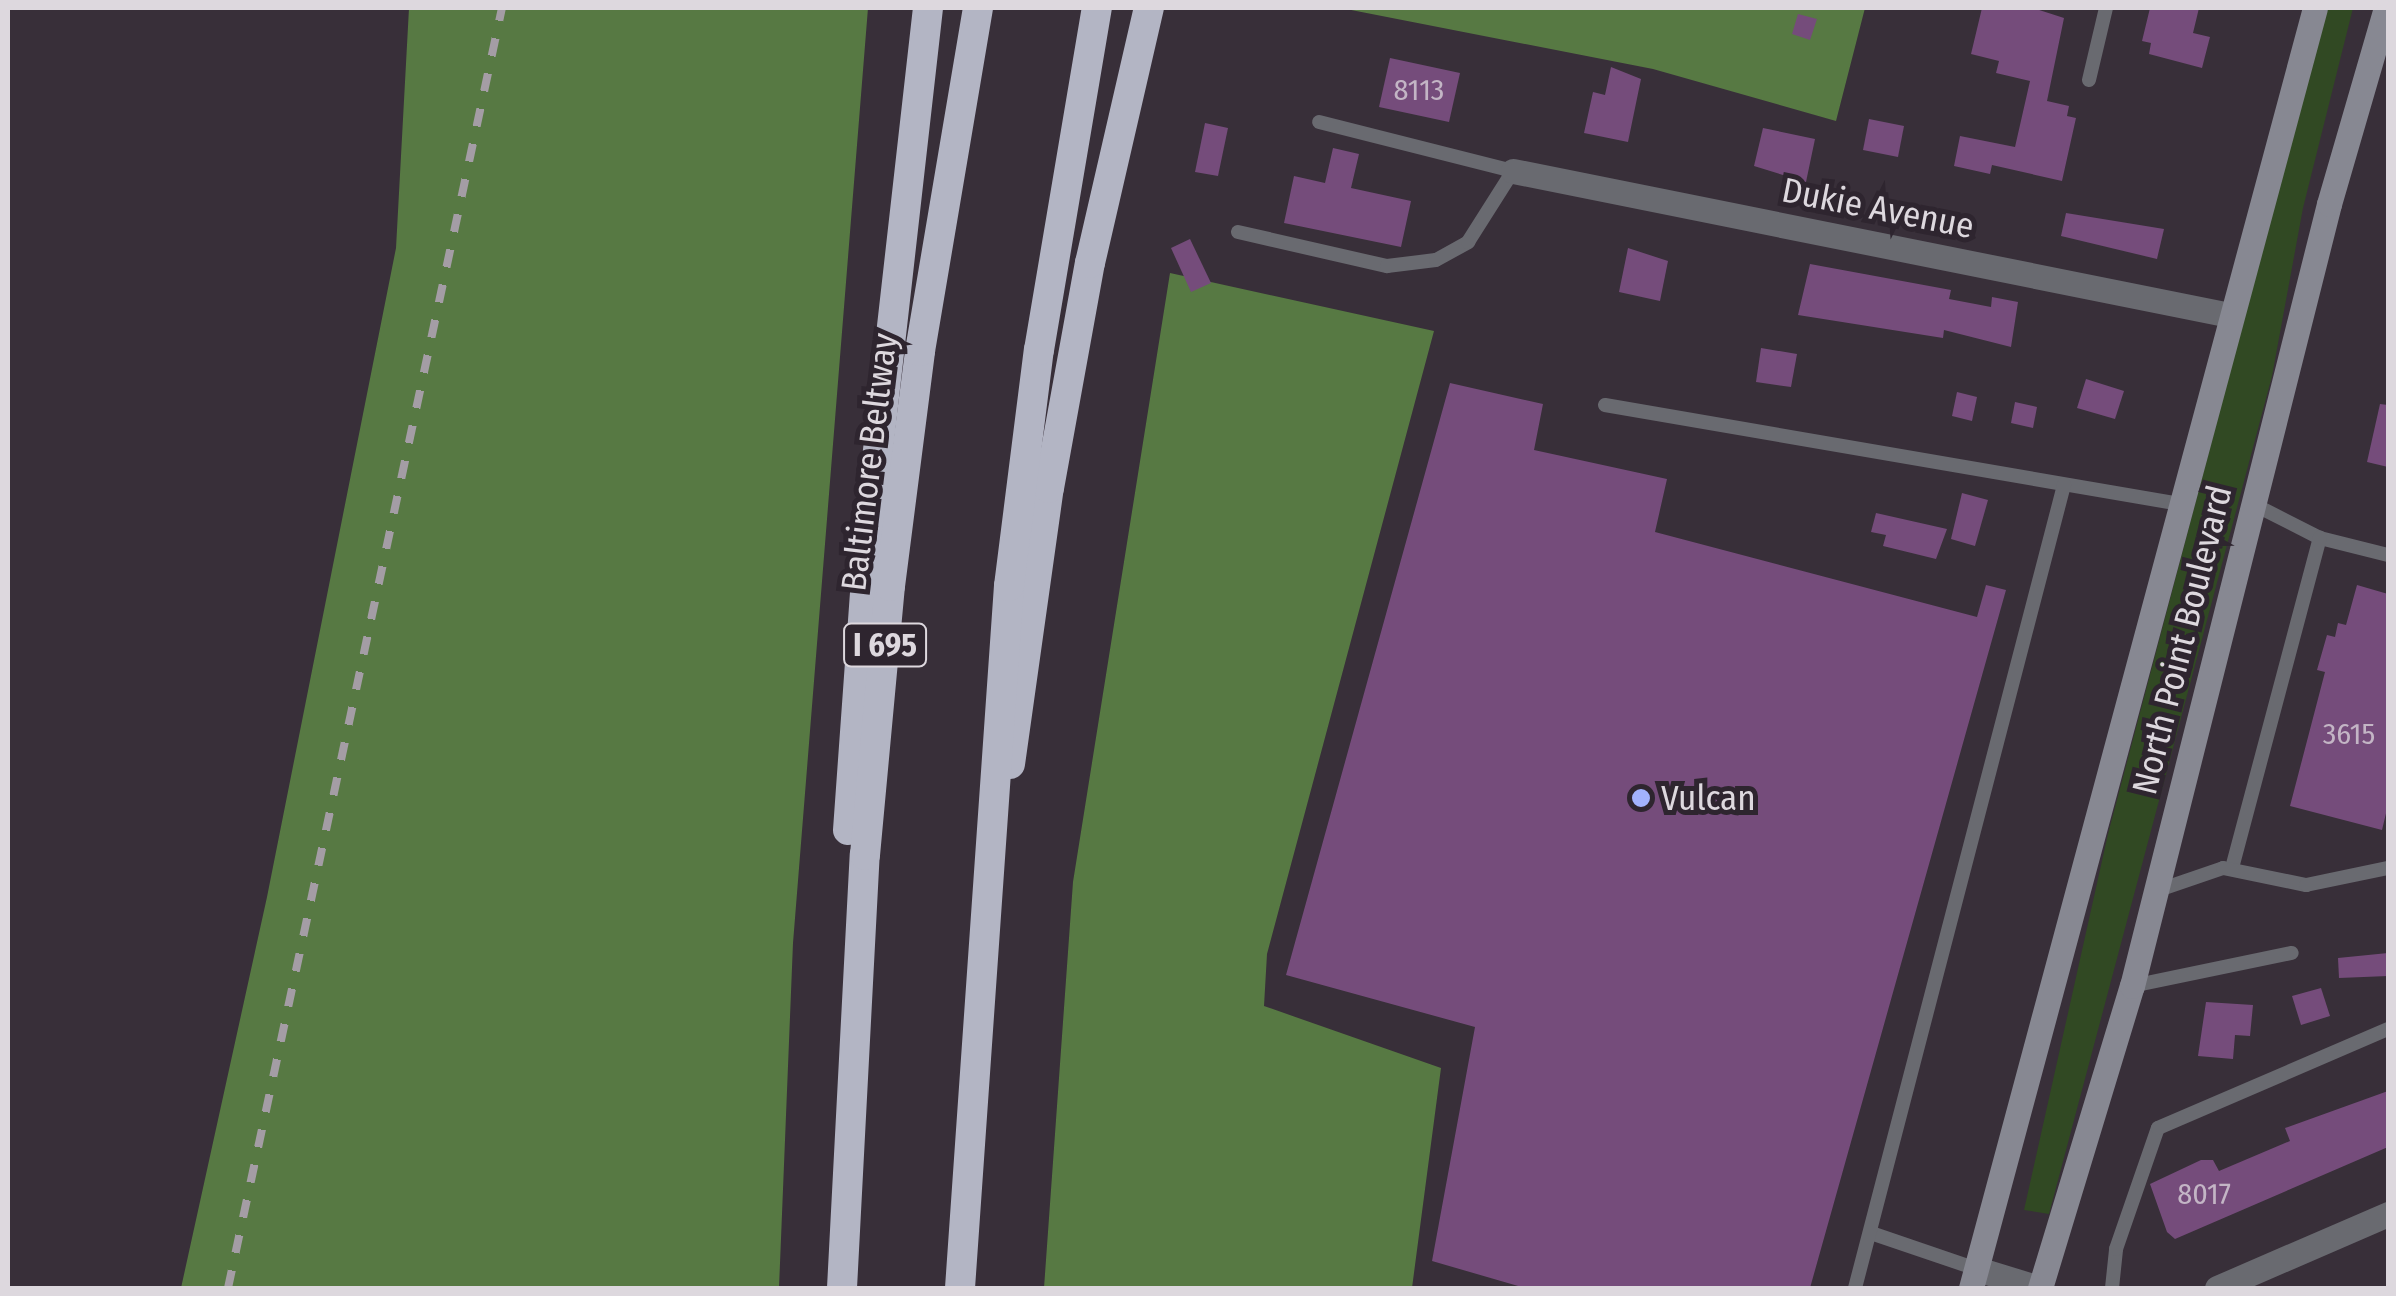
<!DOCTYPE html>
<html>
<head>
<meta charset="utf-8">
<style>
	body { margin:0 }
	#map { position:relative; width:2396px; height:1296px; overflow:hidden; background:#382f39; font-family:"Fira Sans Condensed",sans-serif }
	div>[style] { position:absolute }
	.green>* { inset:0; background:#314923 }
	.forest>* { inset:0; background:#577943 }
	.building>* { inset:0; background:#754c7b }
	.service>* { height:14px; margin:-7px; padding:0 7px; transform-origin:7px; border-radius:7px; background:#696a70 }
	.minor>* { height:25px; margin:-12.5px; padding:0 12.5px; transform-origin:12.5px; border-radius:12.5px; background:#696a70 }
	.secondary>* { height:25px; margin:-12.5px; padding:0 12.5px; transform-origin:12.5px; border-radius:12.5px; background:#878892 }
	.motorway>* { height:30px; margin:-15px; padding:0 15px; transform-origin:15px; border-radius:15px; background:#b3b5c4 }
	.rail>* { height:8px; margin-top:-4px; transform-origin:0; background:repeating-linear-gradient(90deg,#a49da5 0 18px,transparent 0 36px) }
	.dots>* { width:28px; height:28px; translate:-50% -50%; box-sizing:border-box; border:5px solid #2e252f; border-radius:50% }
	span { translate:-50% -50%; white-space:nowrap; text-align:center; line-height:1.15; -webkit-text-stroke:10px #2e252f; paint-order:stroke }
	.number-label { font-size:30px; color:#c3b5c5 }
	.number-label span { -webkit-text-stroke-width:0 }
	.shield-label span { padding:2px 8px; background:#2e252f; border:2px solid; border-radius:8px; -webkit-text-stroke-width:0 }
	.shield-label { font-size:32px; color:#ddd8de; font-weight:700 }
	.street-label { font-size:35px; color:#ddd8de }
	.poi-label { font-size:35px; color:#ddd8de }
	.left { translate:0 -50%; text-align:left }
	.frame { position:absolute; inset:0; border:10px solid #ddd8de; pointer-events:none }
</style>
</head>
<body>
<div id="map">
	<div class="green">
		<div style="clip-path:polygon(2326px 8px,2353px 8px,2303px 208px,2272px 376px,2049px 1214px,2024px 1210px,2108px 834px)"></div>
	</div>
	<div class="forest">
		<div style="clip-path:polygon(409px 8px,868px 8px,793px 943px,779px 1288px,181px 1288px,267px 897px,396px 248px)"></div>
		<div style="clip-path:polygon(1341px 8px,1865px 8px,1836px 121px,1653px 69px)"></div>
		<div style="clip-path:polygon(1170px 273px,1434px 331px,1267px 954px,1264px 1006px,1441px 1068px,1412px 1288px,1044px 1288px,1073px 882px)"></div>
	</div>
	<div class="building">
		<div style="clip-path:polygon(1982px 8px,2033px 8px,2064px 18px,2047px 101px,2069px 106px,2067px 116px,2076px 118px,2062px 181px,1992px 165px,1990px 174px,1954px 166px,1960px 136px,2015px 147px,2030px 81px,1996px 73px,1999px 61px,1971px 54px)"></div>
		<div style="clip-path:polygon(2150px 8px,2199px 8px,2193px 33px,2210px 37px,2202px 68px,2149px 54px,2151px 43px,2142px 41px)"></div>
		<div style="clip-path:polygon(1798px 14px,1817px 19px,1810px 40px,1792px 34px)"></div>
		<div style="clip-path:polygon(1390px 58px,1460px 73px,1449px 122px,1379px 107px)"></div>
		<div style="clip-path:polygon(1611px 67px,1641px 79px,1628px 142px,1584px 133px,1593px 92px,1605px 95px)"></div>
		<div style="clip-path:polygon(1869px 119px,1904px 126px,1898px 157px,1863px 150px)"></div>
		<div style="clip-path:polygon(1205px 123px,1228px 128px,1218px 176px,1195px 172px)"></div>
		<div style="clip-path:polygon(1763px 128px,1815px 139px,1806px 182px,1754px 166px)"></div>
		<div style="clip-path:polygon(1333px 148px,1359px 154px,1351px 188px,1411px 201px,1401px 247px,1284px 223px,1294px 176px,1325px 183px)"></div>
		<div style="clip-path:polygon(2066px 213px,2164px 229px,2157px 259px,2061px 236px)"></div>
		<div style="clip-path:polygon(1190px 239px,1211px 283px,1191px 292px,1171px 248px)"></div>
		<div style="clip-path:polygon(1628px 248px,1668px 261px,1660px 301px,1619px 292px)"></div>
		<div style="clip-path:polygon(1810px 264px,1951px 290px,1949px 299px,1991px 307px,1992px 297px,2018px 302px,2011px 347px,1944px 330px,1943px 338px,1798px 315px)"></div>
		<div style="clip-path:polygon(1761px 348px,1797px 354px,1791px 387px,1756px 382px)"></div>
		<div style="clip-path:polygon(2086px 379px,2124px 391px,2115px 419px,2077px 408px)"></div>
		<div style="clip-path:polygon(1450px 383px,1543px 404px,1534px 450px,1667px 479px,1655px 532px,1977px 617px,1986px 585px,2006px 590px,1810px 1288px,1525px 1288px,1432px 1261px,1475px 1027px,1286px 975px)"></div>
		<div style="clip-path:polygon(1957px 392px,1977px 397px,1972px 421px,1952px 416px)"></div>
		<div style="clip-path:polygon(2015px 402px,2037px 407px,2033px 428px,2011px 423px)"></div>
		<div style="clip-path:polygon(2380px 404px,2388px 405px,2388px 467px,2367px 462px)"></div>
		<div style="clip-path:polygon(1962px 493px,1988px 500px,1975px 546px,1951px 539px)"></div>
		<div style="clip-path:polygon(1876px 513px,1947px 529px,1936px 559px,1883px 546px,1886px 535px,1871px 532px)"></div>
		<div style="clip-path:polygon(2357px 585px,2388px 594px,2388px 805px,2382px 830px,2290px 806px,2325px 672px,2317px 670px,2327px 635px,2335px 637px,2338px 623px,2346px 625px)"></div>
		<div style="clip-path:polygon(2388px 953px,2388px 976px,2339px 978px,2338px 958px)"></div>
		<div style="clip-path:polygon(2321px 988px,2330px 1016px,2301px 1025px,2292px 996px)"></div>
		<div style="clip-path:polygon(2206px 1002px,2253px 1005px,2250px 1036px,2235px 1035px,2233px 1059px,2198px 1056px)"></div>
		<div style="clip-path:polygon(2388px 1091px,2388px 1147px,2175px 1239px,2167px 1232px,2150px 1184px,2201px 1160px,2213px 1160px,2219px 1171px,2290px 1141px,2285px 1128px)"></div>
	</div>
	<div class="service">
		<div style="left:2089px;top:80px;width:74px;rotate:-76.7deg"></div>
		<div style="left:1238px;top:232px;width:153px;rotate:12.9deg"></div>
		<div style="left:1387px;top:266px;width:49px;rotate:-7deg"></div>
		<div style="left:1436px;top:260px;width:37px;rotate:-29deg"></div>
		<div style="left:1468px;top:242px;width:84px;rotate:-57.6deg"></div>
		<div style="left:1513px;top:171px;width:200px;rotate:-165.8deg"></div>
		<div style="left:1605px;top:405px;width:583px;rotate:9.77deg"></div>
		<div style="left:2253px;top:504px;width:75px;rotate:26.9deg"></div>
		<div style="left:2320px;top:538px;width:70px;rotate:14deg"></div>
		<div style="left:2232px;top:868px;width:342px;rotate:-75.1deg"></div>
		<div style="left:2156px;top:891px;width:71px;rotate:-18.9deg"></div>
		<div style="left:2223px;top:868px;width:85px;rotate:11.6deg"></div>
		<div style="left:2306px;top:885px;width:84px;rotate:-11.7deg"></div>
		<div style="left:2132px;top:986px;width:163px;rotate:-11.7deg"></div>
		<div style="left:1871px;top:1233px;width:112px;rotate:18.8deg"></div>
		<div style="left:1855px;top:1288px;width:830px;rotate:-75.41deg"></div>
		<div style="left:2112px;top:1288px;width:39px;rotate:-84deg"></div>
		<div style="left:2116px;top:1249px;width:128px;rotate:-70.9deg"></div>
		<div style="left:2158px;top:1128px;width:250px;rotate:-23.3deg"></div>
	</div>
	<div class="minor">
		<div style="left:1513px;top:171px;width:731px;rotate:11.36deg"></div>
		<div style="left:1977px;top:1269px;width:65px;rotate:17deg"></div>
		<div style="left:2217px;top:1288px;width:186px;rotate:-23.4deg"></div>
	</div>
	<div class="secondary">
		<div style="left:1971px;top:1288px;width:1325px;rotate:-74.96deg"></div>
		<div style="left:2040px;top:1288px;width:316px;rotate:-73.1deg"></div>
		<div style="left:2132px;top:986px;width:806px;rotate:-75.86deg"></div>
		<div style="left:2329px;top:204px;width:204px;rotate:-73.8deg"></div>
	</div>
	<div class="motorway">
		<div style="left:1010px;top:764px;width:279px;rotate:-82deg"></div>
		<div style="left:1049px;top:488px;width:229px;rotate:-79.7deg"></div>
		<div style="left:1090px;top:263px;width:262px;rotate:-77deg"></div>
		<div style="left:848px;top:830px;width:319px;rotate:-85.9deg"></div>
		<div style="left:871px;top:512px;width:507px;rotate:-83.55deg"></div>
		<div style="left:842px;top:1288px;width:434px;rotate:-87deg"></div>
		<div style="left:865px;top:855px;width:270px;rotate:-84.7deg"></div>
		<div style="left:890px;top:586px;width:237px;rotate:-82.7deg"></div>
		<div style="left:920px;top:351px;width:348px;rotate:-80.4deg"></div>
		<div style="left:960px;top:1288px;width:704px;rotate:-86.01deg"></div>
		<div style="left:1009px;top:586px;width:238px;rotate:-82.8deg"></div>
		<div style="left:1039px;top:350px;width:347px;rotate:-80.4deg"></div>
	</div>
	<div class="rail">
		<div style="left:228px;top:1288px;width:1309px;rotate:-77.92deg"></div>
	</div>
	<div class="dots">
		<div style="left:1641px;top:798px;background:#a2b2fd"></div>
	</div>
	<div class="number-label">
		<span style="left:1419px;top:90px">8113</span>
		<span style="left:2349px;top:734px">3615</span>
		<span style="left:2204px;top:1194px">8017</span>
	</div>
	<div class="shield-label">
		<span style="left:885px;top:645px">I 695</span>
	</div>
	<div class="street-label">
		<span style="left:1878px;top:208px;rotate:11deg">Dukie Avenue</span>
		<span style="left:869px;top:462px;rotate:-83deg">Baltimore Beltway</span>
		<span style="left:2182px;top:640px;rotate:-76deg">North Point Boulevard</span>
	</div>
	<div class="poi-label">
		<span class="left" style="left:1661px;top:798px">Vulcan</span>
	</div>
	<div class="frame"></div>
</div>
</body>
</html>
